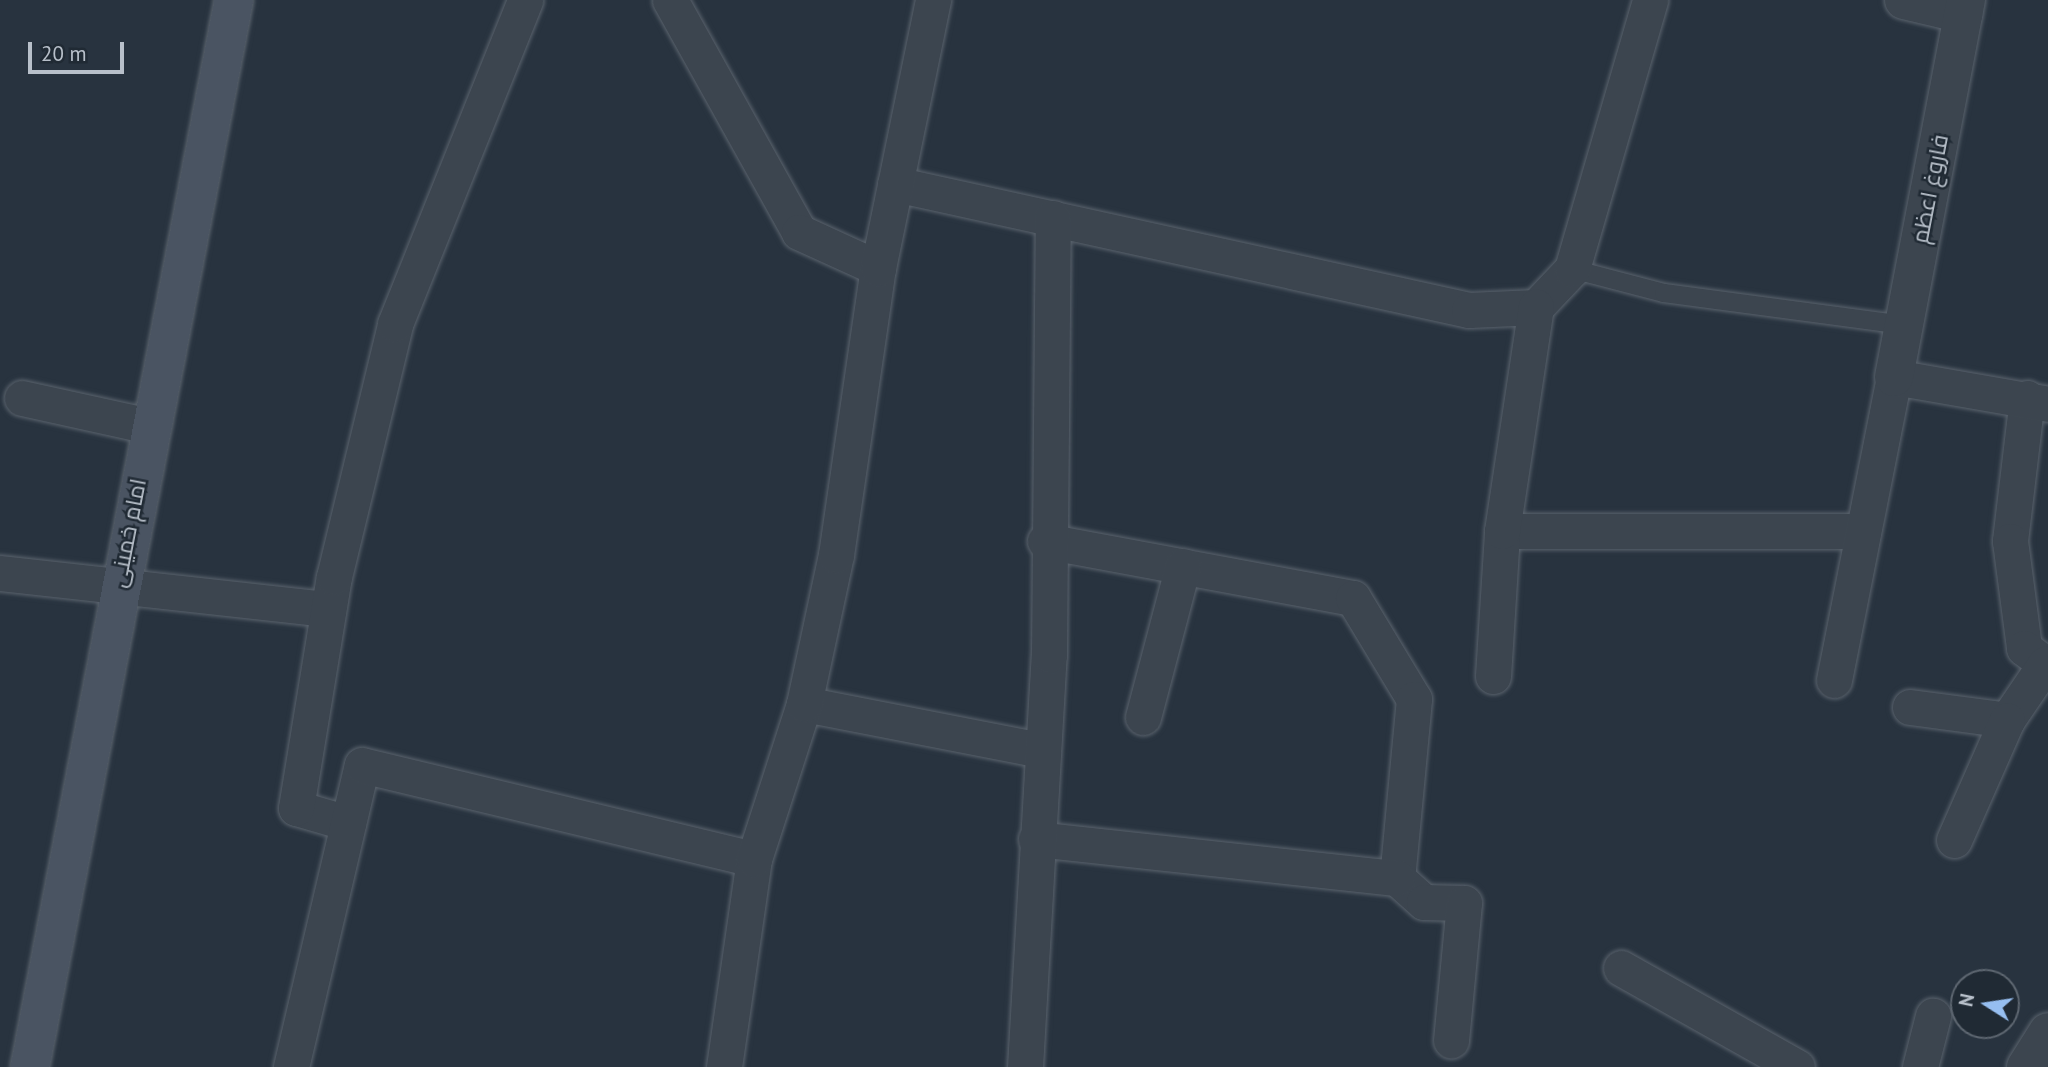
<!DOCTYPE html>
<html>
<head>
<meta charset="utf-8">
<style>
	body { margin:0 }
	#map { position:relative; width:2048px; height:1067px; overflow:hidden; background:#28333f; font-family:"PT Sans",Cairo,sans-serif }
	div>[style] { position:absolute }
	.roads { filter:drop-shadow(0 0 2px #5a636d) drop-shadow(0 0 2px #5a636d) }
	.service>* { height:18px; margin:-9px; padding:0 9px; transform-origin:9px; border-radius:9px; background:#3c454f }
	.minor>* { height:35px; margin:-17.5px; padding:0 17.5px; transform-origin:17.5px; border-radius:17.5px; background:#3c454f }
	.tertiary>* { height:38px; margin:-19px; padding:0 19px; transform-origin:19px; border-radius:19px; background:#3c454f }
	.secondary>* { height:38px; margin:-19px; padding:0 19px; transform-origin:19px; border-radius:19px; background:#4a5462 }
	span { translate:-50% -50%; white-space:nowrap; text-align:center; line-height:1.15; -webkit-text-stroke:5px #202a34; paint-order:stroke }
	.street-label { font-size:23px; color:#b8c0ca }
	.north { position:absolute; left:1950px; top:969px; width:70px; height:70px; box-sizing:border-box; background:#202a34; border:2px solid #5d6670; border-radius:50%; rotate:282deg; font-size:19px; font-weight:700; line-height:28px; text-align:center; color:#b8c0ca }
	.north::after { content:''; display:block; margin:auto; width:24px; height:32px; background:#96bef0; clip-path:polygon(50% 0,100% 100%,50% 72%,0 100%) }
	.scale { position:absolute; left:28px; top:42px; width:96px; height:32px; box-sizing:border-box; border:4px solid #b8c0ca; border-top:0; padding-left:9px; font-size:21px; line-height:24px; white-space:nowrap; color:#b8c0ca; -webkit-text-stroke:5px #202a34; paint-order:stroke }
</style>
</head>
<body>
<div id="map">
	<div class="roads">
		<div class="service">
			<div style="left:1572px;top:269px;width:95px;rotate:14.6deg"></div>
			<div style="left:1664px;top:293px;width:242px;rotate:7.6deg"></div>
		</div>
		<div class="minor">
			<div style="left:670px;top:0;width:265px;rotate:60.9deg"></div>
			<div style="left:799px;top:232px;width:87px;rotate:24.5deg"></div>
			<div style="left:895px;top:184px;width:588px;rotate:12.38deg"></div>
			<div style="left:1469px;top:310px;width:67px;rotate:-2.6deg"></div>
			<div style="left:1536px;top:307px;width:52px;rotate:-46.5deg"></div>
			<div style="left:1572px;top:269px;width:280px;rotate:-73.8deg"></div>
			<div style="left:22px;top:398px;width:130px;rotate:12.4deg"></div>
			<div style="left:2027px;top:398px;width:144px;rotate:96.8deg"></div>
			<div style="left:2010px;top:541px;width:108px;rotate:82.5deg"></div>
			<div style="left:2024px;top:648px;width:30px;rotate:37deg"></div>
			<div style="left:1502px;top:531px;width:361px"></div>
			<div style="left:1045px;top:541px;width:313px;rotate:10.5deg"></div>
			<div style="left:1353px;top:598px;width:118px;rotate:58.9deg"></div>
			<div style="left:1414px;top:699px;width:180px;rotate:95.4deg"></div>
			<div style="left:1397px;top:878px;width:36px;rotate:42deg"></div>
			<div style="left:1424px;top:902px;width:40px;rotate:1.4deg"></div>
			<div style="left:1464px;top:903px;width:138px;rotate:95.4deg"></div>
			<div style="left:0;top:573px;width:330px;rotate:6.3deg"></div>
			<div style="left:1493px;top:676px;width:145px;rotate:-86.4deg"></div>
			<div style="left:1502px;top:531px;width:227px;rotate:-81.4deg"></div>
			<div style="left:1834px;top:680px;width:309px;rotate:-78.8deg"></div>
			<div style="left:1894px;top:377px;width:156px;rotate:9.9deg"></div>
			<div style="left:804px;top:704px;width:240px;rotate:11deg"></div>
			<div style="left:1910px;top:707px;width:98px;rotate:7.6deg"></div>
			<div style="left:2007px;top:720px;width:68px;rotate:-55.8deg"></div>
			<div style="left:1143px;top:717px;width:156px;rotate:-75.2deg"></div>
			<div style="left:348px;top:823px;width:54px;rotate:-163.9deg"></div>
			<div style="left:296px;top:808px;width:234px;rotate:-80.7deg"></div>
			<div style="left:334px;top:577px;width:260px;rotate:-76.4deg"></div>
			<div style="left:395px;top:324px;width:349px;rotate:-68.1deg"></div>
			<div style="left:1036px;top:839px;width:363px;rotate:6.2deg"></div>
			<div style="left:1954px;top:840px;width:131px;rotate:-66.2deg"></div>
			<div style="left:1621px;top:968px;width:202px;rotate:29.4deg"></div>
			<div style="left:291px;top:1067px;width:310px;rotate:-76.8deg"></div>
			<div style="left:362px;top:765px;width:403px;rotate:13.5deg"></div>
			<div style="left:724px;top:1067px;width:210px;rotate:-81.8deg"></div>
			<div style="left:754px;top:859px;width:163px;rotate:-72.1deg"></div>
			<div style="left:804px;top:704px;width:152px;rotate:-77.9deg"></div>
			<div style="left:836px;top:555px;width:290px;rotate:-81.7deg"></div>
			<div style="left:878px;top:268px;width:274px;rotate:-78.4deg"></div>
			<div style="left:1025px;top:1067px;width:413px;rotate:-86.7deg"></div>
			<div style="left:1049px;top:655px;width:437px;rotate:-89.5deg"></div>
			<div style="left:1920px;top:1067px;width:53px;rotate:-75.7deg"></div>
		</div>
		<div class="tertiary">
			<div style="left:1904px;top:0;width:61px;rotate:13.3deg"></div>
			<div style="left:1894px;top:377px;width:384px;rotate:-79.2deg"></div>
			<div style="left:2026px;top:1067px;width:41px;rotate:-57.8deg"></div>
		</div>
		<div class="secondary">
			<div style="left:30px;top:1067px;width:1086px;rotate:-79.18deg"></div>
		</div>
	</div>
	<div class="street-label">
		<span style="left:1930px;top:189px;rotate:-79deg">فاروغ اعظم</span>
		<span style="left:128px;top:533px;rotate:-79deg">امام خمینی</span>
	</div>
	<div class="north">N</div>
	<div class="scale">20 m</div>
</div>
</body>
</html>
